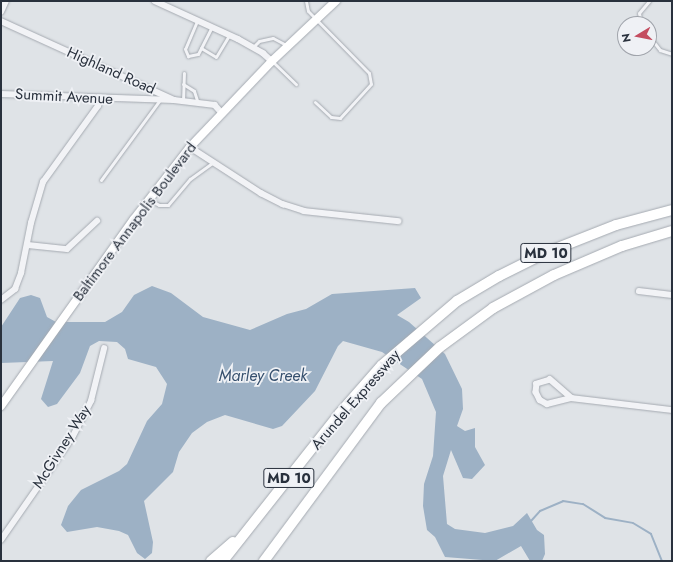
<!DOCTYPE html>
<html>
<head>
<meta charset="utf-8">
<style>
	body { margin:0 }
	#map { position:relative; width:673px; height:562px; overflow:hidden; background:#dfe3e7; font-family:Jost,sans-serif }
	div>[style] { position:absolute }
	.water>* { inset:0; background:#9db1c5 }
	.stream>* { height:2px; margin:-1px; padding:0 1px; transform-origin:1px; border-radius:1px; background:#9db1c5 }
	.roads { filter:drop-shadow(0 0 1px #a5aab1) drop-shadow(0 0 1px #a5aab1) }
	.service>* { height:3px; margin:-1.5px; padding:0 1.5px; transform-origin:1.5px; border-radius:1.5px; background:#f2f3f6 }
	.minor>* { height:5.5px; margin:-2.75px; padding:0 2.75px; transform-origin:2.75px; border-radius:2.75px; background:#f2f3f6 }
	.secondary>* { height:8px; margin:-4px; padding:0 4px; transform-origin:4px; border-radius:4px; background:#fff }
	.motorway>* { height:10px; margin:-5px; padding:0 5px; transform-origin:5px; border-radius:5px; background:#fff }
	span { translate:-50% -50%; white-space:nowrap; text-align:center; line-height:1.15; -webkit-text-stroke:3.5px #eff1f5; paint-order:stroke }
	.shield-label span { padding:1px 3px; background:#eff1f5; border:1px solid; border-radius:3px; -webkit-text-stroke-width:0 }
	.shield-label { font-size:14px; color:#29313d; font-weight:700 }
	.street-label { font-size:15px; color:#29313d }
	.water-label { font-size:16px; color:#36506e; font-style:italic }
	.frame { position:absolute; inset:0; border:2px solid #29313d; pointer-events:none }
	.north { position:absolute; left:617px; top:16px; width:40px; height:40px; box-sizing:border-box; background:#eff1f5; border:1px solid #a0a4ab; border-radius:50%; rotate:260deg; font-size:11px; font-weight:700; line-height:16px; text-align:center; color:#29313d }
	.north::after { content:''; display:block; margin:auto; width:14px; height:18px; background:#c44d60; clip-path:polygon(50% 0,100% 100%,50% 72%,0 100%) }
</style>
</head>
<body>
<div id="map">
	<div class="water">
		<div style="clip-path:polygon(152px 286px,171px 293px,203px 317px,250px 330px,287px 314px,306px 309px,332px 294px,415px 288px,421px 298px,397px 315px,409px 322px,445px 354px,462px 389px,463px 409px,457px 426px,465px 431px,475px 428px,475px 447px,485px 465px,472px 479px,463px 478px,451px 450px,443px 476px,447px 524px,455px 529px,485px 533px,513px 526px,527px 513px,537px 530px,544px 535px,545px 554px,542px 561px,530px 561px,521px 546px,495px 561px,445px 557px,435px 537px,427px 530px,423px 506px,424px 484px,433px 456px,436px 412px,422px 379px,382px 352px,343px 341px,338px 346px,315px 391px,282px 426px,273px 429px,225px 415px,207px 422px,192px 433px,179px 452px,173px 472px,144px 501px,153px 542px,152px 553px,145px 559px,137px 553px,128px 535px,119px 531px,97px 527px,67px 532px,61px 525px,68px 506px,81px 490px,119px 471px,127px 464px,147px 421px,162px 404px,167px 384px,156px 367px,128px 359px,125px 349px,117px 342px,99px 341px,90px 346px,80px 373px,57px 404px,48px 407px,41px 399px,53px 361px,1px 363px,1px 327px,20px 298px,31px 295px,40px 298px,47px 317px,56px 322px,105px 322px,122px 312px,134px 295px)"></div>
	</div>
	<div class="stream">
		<div style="left:531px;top:521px;width:13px;rotate:-48deg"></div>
		<div style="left:540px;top:511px;width:25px;rotate:-23deg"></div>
		<div style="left:563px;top:501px;width:20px;rotate:9deg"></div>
		<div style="left:583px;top:504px;width:26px;rotate:32deg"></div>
		<div style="left:605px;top:518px;width:28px;rotate:10deg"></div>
		<div style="left:633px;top:523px;width:21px;rotate:31deg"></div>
		<div style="left:651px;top:534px;width:29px;rotate:68deg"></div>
	</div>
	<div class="roads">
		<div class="service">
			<div style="left:306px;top:1px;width:10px;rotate:79deg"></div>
			<div style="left:308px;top:11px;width:87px;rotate:45.5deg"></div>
			<div style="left:369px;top:73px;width:11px;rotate:80deg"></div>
			<div style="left:371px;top:84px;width:46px;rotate:132.4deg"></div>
			<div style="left:340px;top:118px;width:9px;rotate:-174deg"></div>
			<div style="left:331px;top:117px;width:22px;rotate:-137deg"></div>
			<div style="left:197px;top:21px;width:30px;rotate:113deg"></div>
			<div style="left:185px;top:49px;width:8px;rotate:67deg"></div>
			<div style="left:188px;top:56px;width:10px;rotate:-11deg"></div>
			<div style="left:198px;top:54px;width:30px;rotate:-63deg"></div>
			<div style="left:641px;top:24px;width:11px;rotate:-100deg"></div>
			<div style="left:639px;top:13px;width:16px;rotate:-50deg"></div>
			<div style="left:649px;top:36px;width:18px;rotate:52deg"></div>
			<div style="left:660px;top:50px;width:13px;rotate:18deg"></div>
			<div style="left:253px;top:47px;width:8px;rotate:-45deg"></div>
			<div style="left:259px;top:41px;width:14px;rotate:-12deg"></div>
			<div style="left:273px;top:38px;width:17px;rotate:28deg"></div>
			<div style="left:201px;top:48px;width:17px;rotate:31deg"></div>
			<div style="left:216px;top:57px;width:26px;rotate:-59deg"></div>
			<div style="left:273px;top:62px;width:32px;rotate:44deg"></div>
			<div style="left:183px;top:84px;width:13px;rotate:32deg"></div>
			<div style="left:194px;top:91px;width:13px;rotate:72deg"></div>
			<div style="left:183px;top:101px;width:28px;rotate:-88deg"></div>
			<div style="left:101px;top:180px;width:98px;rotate:-53.7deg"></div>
			<div style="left:150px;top:200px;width:10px;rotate:29deg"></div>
			<div style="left:159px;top:205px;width:9px"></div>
			<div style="left:168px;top:205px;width:34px;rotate:-50deg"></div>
			<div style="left:190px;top:179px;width:29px;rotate:-36deg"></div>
		</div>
		<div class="minor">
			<div style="left:155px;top:1px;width:91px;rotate:24.6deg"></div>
			<div style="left:238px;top:39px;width:29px;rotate:29deg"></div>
			<div style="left:263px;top:53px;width:12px;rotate:42deg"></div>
			<div style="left:1px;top:12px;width:12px;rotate:-66deg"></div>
			<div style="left:1px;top:21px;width:190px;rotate:24.5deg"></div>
			<div style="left:174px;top:100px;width:41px;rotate:7deg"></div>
			<div style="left:215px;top:105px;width:9px;rotate:49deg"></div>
			<div style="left:1px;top:94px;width:173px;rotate:2deg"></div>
			<div style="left:190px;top:147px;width:85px;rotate:32.9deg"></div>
			<div style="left:261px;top:193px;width:25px;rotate:27deg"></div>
			<div style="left:283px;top:204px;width:22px;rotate:18deg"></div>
			<div style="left:304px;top:211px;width:95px;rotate:6.1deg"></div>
			<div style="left:28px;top:245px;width:39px;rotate:6deg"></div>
			<div style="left:67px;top:249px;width:41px;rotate:-43deg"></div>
			<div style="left:639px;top:291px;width:33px;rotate:7deg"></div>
			<div style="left:1px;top:300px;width:18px;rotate:-38deg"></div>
			<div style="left:15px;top:289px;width:17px;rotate:-69deg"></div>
			<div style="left:21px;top:273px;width:51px;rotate:-78.7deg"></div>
			<div style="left:31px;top:223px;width:43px;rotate:-73.7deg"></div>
			<div style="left:43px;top:182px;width:94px;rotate:-54.1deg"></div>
			<div style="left:98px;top:106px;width:7px;rotate:-90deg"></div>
			<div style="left:571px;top:398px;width:28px;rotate:-139deg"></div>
			<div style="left:550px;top:380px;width:14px;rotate:163deg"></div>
			<div style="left:537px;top:384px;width:8px;rotate:97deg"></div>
			<div style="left:536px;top:392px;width:9px;rotate:63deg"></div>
			<div style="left:540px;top:400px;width:8px;rotate:30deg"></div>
			<div style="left:547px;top:404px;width:25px;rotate:-14deg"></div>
			<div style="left:571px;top:398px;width:102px;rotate:6.8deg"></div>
			<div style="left:1px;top:540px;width:124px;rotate:-55.2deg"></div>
			<div style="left:72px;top:438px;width:42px;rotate:-62.8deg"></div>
			<div style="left:91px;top:401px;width:54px;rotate:-76deg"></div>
		</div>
		<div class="secondary">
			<div style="left:1px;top:406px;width:229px;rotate:-54.6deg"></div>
			<div style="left:134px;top:219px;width:91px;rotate:-52.1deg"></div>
			<div style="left:190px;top:147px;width:119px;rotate:-46.4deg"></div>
			<div style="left:272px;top:61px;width:88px;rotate:-43.2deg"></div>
		</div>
		<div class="motorway">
			<div style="left:211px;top:561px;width:29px;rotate:-41deg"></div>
			<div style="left:223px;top:561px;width:187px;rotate:-51.7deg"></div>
			<div style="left:339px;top:414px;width:65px;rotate:-48.7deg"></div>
			<div style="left:382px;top:365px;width:99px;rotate:-40.5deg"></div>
			<div style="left:457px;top:301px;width:49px;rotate:-30.8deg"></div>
			<div style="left:499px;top:276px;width:51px;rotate:-26.6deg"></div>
			<div style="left:545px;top:253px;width:76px;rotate:-21.5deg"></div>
			<div style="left:616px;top:225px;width:58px;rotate:-15deg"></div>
			<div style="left:264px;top:561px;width:197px;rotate:-53.5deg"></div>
			<div style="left:381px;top:403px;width:81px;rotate:-43.5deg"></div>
			<div style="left:440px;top:347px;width:66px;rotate:-36.3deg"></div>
			<div style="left:493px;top:308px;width:69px;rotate:-28.4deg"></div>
			<div style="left:554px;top:275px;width:74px;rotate:-23.1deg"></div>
			<div style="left:622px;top:246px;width:52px;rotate:-16.7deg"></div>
		</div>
	</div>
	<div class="shield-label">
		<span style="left:546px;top:253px">MD 10</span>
		<span style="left:289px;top:478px">MD 10</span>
	</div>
	<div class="street-label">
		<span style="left:111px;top:71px;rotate:24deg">Highland Road</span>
		<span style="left:64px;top:97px;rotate:3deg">Summit Avenue</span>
		<span style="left:135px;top:222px;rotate:-53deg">Baltimore Annapolis Boulevard</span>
		<span style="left:356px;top:400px;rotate:-49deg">Arundel Expressway</span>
		<span style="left:62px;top:447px;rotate:-58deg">McGivney Way</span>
	</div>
	<div class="water-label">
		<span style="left:263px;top:376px">Marley Creek</span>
	</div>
	<div class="frame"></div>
	<div class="north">N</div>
</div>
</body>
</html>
